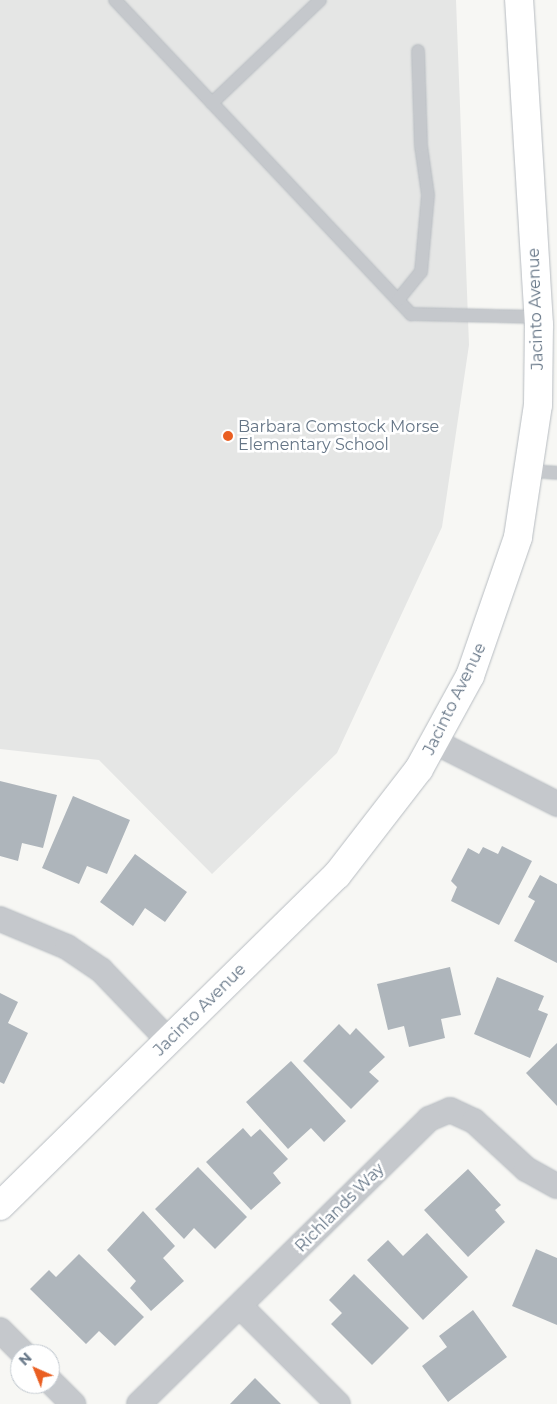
<!DOCTYPE html>
<html>
<head>
<meta charset="utf-8">
<style>
	body { margin:0 }
	#map { position:relative; width:557px; height:1404px; overflow:hidden; background:#f7f7f4; font-family:Montserrat,sans-serif }
	div>[style] { position:absolute }
	.built>* { inset:0; background:#e5e6e5 }
	.building>* { inset:0; background:#aeb5bb }
	.roads { filter:drop-shadow(0 0 1px #b7bcc1) drop-shadow(0 0 1px #b7bcc1) }
	.lane>* { height:12px; margin:-6px; padding:0 6px; transform-origin:6px; border-radius:6px; background:#c5c8cc }
	.street>* { height:24px; margin:-12px; padding:0 12px; transform-origin:12px; border-radius:12px; background:#c5c8cc }
	.secondary>* { height:28px; margin:-14px; padding:0 14px; transform-origin:14px; border-radius:14px; background:#fff }
	.dots>* { width:14px; height:14px; translate:-50% -50%; box-sizing:border-box; border:2px solid #fff; border-radius:50% }
	span { translate:-50% -50%; white-space:nowrap; text-align:center; line-height:1.15; -webkit-text-stroke:5px #fff; paint-order:stroke }
	.street-label { font-size:16px; color:#657586 }
	.poi-label { font-size:16px; color:#657586 }
	.left { translate:0 -50%; text-align:left }
	.north { position:absolute; left:10px; top:1344px; width:50px; height:50px; box-sizing:border-box; background:#fff; border:1px solid #c1c8cf; border-radius:50%; rotate:316deg; font-size:14px; font-weight:700; line-height:20px; text-align:center; color:#657586 }
	.north::after { content:''; display:block; margin:auto; width:18px; height:22px; background:#ea5f22; clip-path:polygon(50% 0,100% 100%,50% 72%,0 100%) }
</style>
</head>
<body>
<div id="map">
	<div class="built">
		<div style="clip-path:polygon(0 0,456px 0,469px 345px,442px 527px,337px 753px,212px 874px,99px 760px,0 749px)"></div>
	</div>
	<div class="building">
		<div style="clip-path:polygon(0 781px,57px 795px,43px 848px,22px 843px,18px 861px,0 856px)"></div>
		<div style="clip-path:polygon(73px 796px,130px 820px,107px 874px,87px 866px,79px 884px,42px 868px)"></div>
		<div style="clip-path:polygon(502px 846px,532px 861px,499px 925px,451px 901px,457px 887px,451px 881px,468px 848px,479px 854px,483px 847px,498px 854px)"></div>
		<div style="clip-path:polygon(135px 854px,187px 892px,165px 922px,145px 908px,133px 926px,100px 902px)"></div>
		<div style="clip-path:polygon(540px 875px,557px 884px,557px 963px,514px 941px,535px 901px,528px 897px)"></div>
		<div style="clip-path:polygon(450px 967px,461px 1015px,441px 1019px,445px 1038px,409px 1047px,404px 1026px,388px 1030px,377px 984px)"></div>
		<div style="clip-path:polygon(497px 977px,544px 996px,538px 1010px,548px 1014px,530px 1058px,474px 1034px)"></div>
		<div style="clip-path:polygon(0 993px,18px 1002px,8px 1023px,28px 1033px,4px 1084px,0 1082px)"></div>
		<div style="clip-path:polygon(339px 1024px,350px 1035px,356px 1028px,385px 1057px,369px 1072px,379px 1081px,351px 1109px,303px 1061px)"></div>
		<div style="clip-path:polygon(557px 1043px,557px 1106px,526px 1073px)"></div>
		<div style="clip-path:polygon(291px 1061px,346px 1121px,324px 1142px,311px 1128px,288px 1149px,246px 1102px)"></div>
		<div style="clip-path:polygon(243px 1128px,251px 1137px,260px 1129px,288px 1159px,273px 1173px,281px 1183px,251px 1210px,206px 1162px)"></div>
		<div style="clip-path:polygon(198px 1167px,247px 1217px,215px 1249px,194px 1228px,184px 1239px,155px 1209px)"></div>
		<div style="clip-path:polygon(468px 1169px,501px 1205px,495px 1210px,505px 1222px,468px 1257px,424px 1210px)"></div>
		<div style="clip-path:polygon(143px 1211px,175px 1246px,163px 1258px,184px 1281px,151px 1311px,130px 1288px,136px 1281px,107px 1250px)"></div>
		<div style="clip-path:polygon(427px 1233px,468px 1277px,423px 1320px,367px 1260px,388px 1240px,403px 1256px)"></div>
		<div style="clip-path:polygon(536px 1249px,557px 1258px,557px 1325px,512px 1306px)"></div>
		<div style="clip-path:polygon(79px 1254px,144px 1317px,115px 1346px,99px 1331px,86px 1344px,30px 1289px,49px 1270px,56px 1277px)"></div>
		<div style="clip-path:polygon(354px 1274px,409px 1328px,372px 1365px,331px 1324px,342px 1313px,329px 1300px)"></div>
		<div style="clip-path:polygon(473px 1310px,507px 1357px,448px 1402px,422px 1366px,447px 1347px,439px 1336px)"></div>
		<div style="clip-path:polygon(255px 1378px,281px 1404px,230px 1404px)"></div>
	</div>
	<div class="roads">
		<div class="lane">
			<div style="left:115px;top:0;width:432px;rotate:46.7deg"></div>
			<div style="left:411px;top:314px;width:128px;rotate:1.3deg"></div>
			<div style="left:212px;top:103px;width:149px;rotate:-43.6deg"></div>
			<div style="left:398px;top:300px;width:36px;rotate:-51deg"></div>
			<div style="left:421px;top:272px;width:77px;rotate:-84.8deg"></div>
			<div style="left:428px;top:195px;width:49px;rotate:-98.1deg"></div>
			<div style="left:421px;top:146px;width:95px;rotate:-91.8deg"></div>
			<div style="left:531px;top:471px;width:26px;rotate:4deg"></div>
		</div>
		<div class="street">
			<div style="left:435px;top:742px;width:137px;rotate:26.9deg"></div>
			<div style="left:0;top:919px;width:73px;rotate:22.7deg"></div>
			<div style="left:67px;top:947px;width:41px;rotate:34.1deg"></div>
			<div style="left:101px;top:970px;width:98px;rotate:46.2deg"></div>
			<div style="left:241px;top:1307px;width:137px;rotate:45deg"></div>
			<div style="left:0;top:1330px;width:34px;rotate:45deg"></div>
			<div style="left:50px;top:1381px;width:33px;rotate:45deg"></div>
			<div style="left:139px;top:1404px;width:407px;rotate:-44.5deg"></div>
			<div style="left:429px;top:1119px;width:23px;rotate:-23deg"></div>
			<div style="left:450px;top:1110px;width:26px;rotate:25deg"></div>
			<div style="left:474px;top:1121px;width:71px;rotate:42.7deg"></div>
			<div style="left:526px;top:1169px;width:35px;rotate:29deg"></div>
		</div>
		<div class="secondary">
			<div style="left:0;top:1206px;width:472px;rotate:-44.5deg"></div>
			<div style="left:337px;top:875px;width:134px;rotate:-52.3deg"></div>
			<div style="left:419px;top:769px;width:106px;rotate:-61.3deg"></div>
			<div style="left:470px;top:676px;width:147px;rotate:-70.9deg"></div>
			<div style="left:518px;top:537px;width:134px;rotate:-81.4deg"></div>
			<div style="left:538px;top:405px;width:80px;rotate:-89.3deg"></div>
			<div style="left:539px;top:325px;width:326px;rotate:-93.5deg"></div>
		</div>
	</div>
	<div class="dots">
		<div style="left:228px;top:436px;background:#ea5f22"></div>
	</div>
	<div class="street-label">
		<span style="left:536px;top:309px;rotate:-92deg">Jacinto Avenue</span>
		<span style="left:455px;top:699px;rotate:-64deg">Jacinto Avenue</span>
		<span style="left:200px;top:1010px;rotate:-45deg">Jacinto Avenue</span>
		<span style="left:340px;top:1208px;rotate:-45deg">Richlands Way</span>
	</div>
	<div class="poi-label">
		<span class="left" style="left:238px;top:436px">Barbara Comstock Morse<br>Elementary School</span>
	</div>
	<div class="north">N</div>
</div>
</body>
</html>
